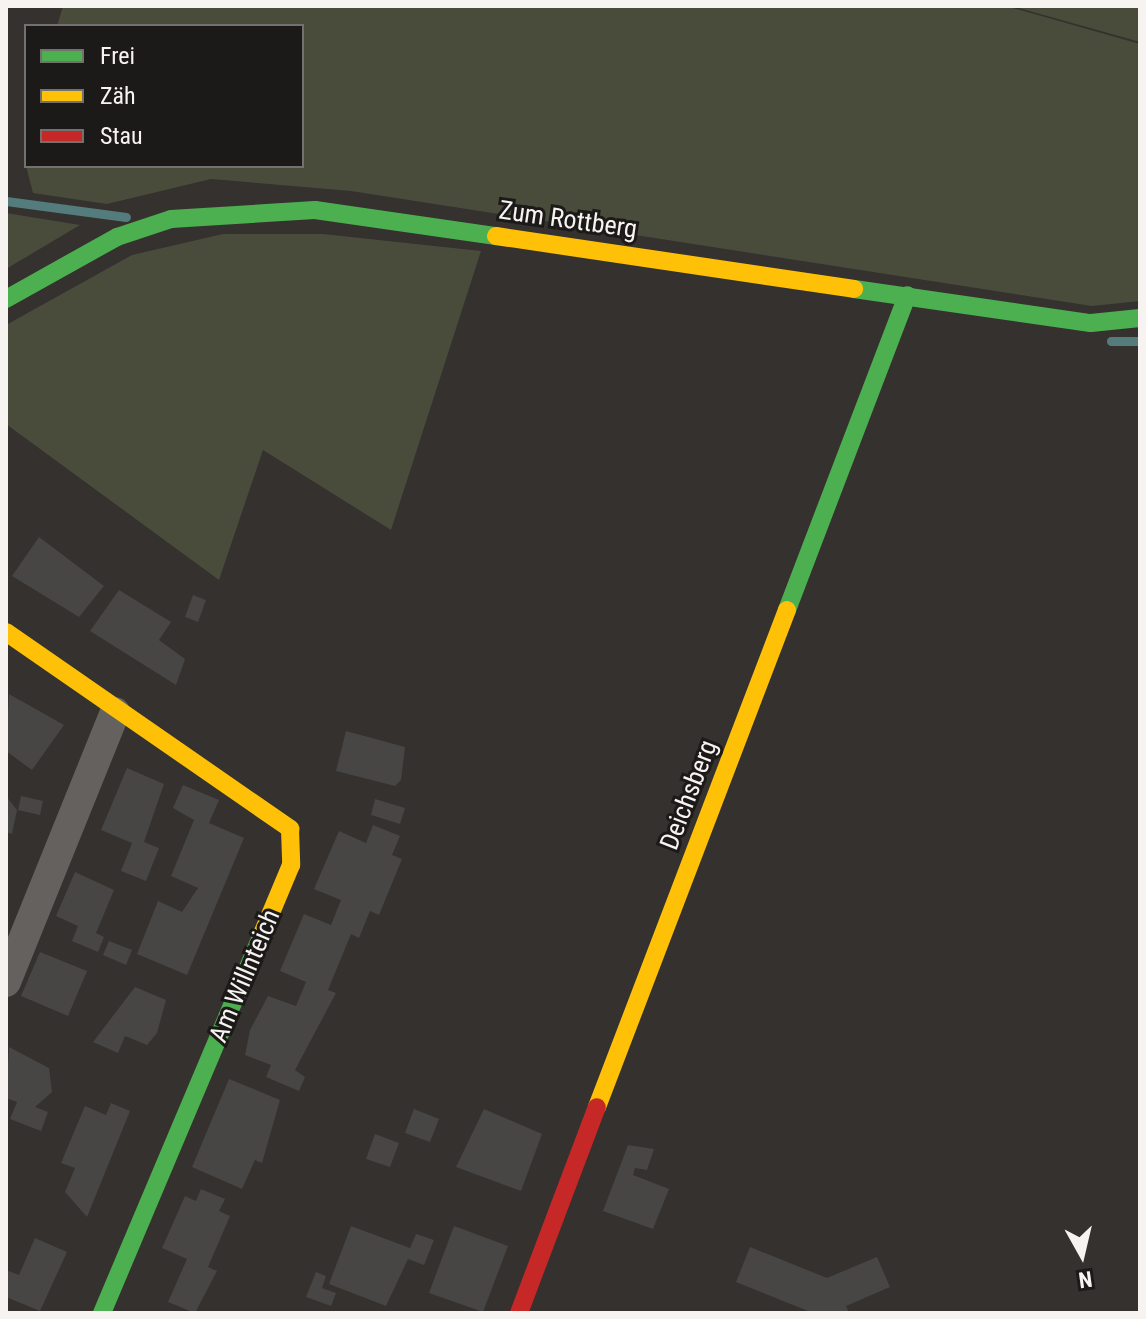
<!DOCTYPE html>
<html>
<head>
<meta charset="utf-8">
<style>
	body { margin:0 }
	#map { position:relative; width:1146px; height:1319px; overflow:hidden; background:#34312e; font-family:"Roboto Condensed",sans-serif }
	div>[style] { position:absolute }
	.green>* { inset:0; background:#494c3b }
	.stream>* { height:9px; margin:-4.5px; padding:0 4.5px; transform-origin:4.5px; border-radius:4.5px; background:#547c7d }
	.building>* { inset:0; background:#474645 }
	.street>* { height:30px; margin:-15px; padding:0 15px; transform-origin:15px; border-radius:15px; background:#64615f }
	.fast>* { height:18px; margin:-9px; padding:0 9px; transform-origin:9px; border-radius:9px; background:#4caf50 }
	.slow>* { height:18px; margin:-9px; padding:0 9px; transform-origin:9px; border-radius:9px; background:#ffc107 }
	.jam>* { height:18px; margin:-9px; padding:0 9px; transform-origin:9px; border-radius:9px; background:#c62828 }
	span { translate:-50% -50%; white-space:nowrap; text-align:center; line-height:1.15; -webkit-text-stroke:6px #1c1a18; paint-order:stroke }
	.street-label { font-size:26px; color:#f6f3f0 }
	.frame { position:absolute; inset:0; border:8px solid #f6f3f0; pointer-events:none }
	.legend { position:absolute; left:24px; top:24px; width:280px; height:144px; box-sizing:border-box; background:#1c1a18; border:2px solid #73716e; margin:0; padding:10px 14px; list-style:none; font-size:24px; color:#f6f3f0 }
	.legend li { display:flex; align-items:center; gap:16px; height:40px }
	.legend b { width:40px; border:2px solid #73716e }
	.north { position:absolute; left:1042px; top:1215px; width:80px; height:80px; -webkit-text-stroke:6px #1c1a18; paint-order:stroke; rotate:172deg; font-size:22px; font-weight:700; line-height:32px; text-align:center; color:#f6f3f0 }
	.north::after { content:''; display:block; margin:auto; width:28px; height:36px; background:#f6f3f0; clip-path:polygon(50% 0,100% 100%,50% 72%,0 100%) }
</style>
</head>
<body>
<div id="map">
	<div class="green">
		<div style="clip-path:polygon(63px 6px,1006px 6px,1140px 44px,1140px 301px,1092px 306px,351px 191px,211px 179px,107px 204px,33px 193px,26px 166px,302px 166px,302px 26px,57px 26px)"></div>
		<div style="clip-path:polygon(1012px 6px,1140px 6px,1140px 42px)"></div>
		<div style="clip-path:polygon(6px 213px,80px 225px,6px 269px)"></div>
		<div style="clip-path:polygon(223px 234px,323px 234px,481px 251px,391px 530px,263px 450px,219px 580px,6px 424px,6px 325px,132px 255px)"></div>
	</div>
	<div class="stream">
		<div style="left:6px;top:201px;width:121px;rotate:7.6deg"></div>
		<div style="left:1111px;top:341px;width:29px"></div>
	</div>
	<div class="building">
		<div style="clip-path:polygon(39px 537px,104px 586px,79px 617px,12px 576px)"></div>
		<div style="clip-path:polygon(119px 590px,171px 622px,159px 640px,185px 659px,176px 685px,90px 631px)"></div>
		<div style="clip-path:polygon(193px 595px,206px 600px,198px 622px,185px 617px)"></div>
		<div style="clip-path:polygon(9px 694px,64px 725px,32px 770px,6px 751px)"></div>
		<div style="clip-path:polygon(346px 731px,405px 747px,401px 780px,395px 786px,336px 771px)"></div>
		<div style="clip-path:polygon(127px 768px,164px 784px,144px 842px,159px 848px,146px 881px,121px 871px,132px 843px,101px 830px)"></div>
		<div style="clip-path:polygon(183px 785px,219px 800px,209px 823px,244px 838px,187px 975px,137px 954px,158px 901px,182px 912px,198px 888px,171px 876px,194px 820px,173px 808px)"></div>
		<div style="clip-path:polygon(6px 796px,17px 810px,12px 834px,6px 832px)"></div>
		<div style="clip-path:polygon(21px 796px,43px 801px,40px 815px,18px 810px)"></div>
		<div style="clip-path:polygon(375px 799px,405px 808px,400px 824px,371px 815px)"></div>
		<div style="clip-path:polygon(373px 825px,400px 836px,392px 855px,402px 859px,379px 915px,370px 911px,359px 938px,351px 934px,328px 990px,336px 993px,295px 1070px,305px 1077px,299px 1091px,266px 1077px,271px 1065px,245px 1055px,250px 1030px,268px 996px,296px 1006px,306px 982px,280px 971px,304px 914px,331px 925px,341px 900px,314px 889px,339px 831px,366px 843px)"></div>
		<div style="clip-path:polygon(75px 872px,114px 890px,96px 933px,104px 937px,98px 952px,72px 941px,78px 926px,56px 916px)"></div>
		<div style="clip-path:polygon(109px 941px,132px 950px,126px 965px,103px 955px)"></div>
		<div style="clip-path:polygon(40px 952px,87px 971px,68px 1016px,21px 996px)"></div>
		<div style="clip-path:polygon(135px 987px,166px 1000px,157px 1033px,147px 1045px,125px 1036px,118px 1053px,93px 1042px)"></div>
		<div style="clip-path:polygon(9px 1047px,49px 1068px,52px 1092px,35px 1107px,48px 1112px,41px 1131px,10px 1119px,17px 1102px,6px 1098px)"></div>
		<div style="clip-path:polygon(229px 1079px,280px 1100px,262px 1163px,255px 1160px,242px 1189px,192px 1167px)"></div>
		<div style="clip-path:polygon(111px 1103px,130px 1111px,87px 1217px,65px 1192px,75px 1168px,61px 1163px,85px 1106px,106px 1115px)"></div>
		<div style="clip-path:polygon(414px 1109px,439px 1119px,430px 1142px,405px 1133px)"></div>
		<div style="clip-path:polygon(484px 1109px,542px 1134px,521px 1191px,456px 1167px)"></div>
		<div style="clip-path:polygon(375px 1134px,399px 1143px,390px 1167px,366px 1159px)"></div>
		<div style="clip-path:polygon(628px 1145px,654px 1149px,647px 1170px,635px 1168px,633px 1175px,669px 1189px,653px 1229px,603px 1211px)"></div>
		<div style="clip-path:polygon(201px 1189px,225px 1199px,219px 1211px,230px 1216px,208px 1267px,217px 1271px,195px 1313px,168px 1302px,187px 1259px,162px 1248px,185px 1196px,196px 1201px)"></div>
		<div style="clip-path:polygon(351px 1226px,410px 1248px,416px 1234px,434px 1240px,424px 1265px,408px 1259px,386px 1306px,329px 1284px)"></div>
		<div style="clip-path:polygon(454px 1226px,508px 1246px,483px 1312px,429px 1293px)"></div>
		<div style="clip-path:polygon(35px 1238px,67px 1252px,40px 1311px,6px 1297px,6px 1270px,19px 1275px)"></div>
		<div style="clip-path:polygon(750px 1247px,827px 1278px,877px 1257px,890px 1287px,846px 1306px,849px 1313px,813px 1313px,736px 1282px)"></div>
		<div style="clip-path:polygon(316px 1272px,326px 1276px,322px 1288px,336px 1293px,331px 1306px,306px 1297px)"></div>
	</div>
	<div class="street">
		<div style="left:6px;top:982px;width:291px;rotate:-68deg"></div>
	</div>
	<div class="fast">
		<div style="left:854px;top:289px;width:239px;rotate:8.2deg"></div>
		<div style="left:1091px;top:323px;width:49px;rotate:-5.8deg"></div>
		<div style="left:6px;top:299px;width:127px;rotate:-29.2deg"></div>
		<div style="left:117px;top:237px;width:57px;rotate:-18.4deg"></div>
		<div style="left:171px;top:219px;width:144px;rotate:-3.6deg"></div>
		<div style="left:315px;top:210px;width:183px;rotate:8.2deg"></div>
		<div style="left:787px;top:610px;width:337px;rotate:-69.1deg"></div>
		<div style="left:102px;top:1313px;width:414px;rotate:-67.1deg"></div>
	</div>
	<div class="slow">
		<div style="left:496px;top:236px;width:362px;rotate:8.4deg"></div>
		<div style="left:6px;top:632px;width:346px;rotate:34.7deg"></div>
		<div style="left:290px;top:829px;width:36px;rotate:88deg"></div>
		<div style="left:291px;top:865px;width:73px;rotate:112.7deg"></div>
		<div style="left:597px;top:1107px;width:532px;rotate:-69.08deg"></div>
	</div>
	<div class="jam">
		<div style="left:519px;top:1313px;width:220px;rotate:-69.3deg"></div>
	</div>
	<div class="street-label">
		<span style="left:568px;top:220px;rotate:8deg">Zum Rottberg</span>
		<span style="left:689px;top:795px;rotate:-69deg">Deichsberg</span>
		<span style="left:245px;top:976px;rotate:-67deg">Am Willnteich</span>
	</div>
	<div class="frame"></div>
	<ul class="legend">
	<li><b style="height:10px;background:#4caf50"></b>Frei</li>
	<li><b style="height:10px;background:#ffc107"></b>Zäh</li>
	<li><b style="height:10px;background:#c62828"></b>Stau</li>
	</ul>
	<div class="north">N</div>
</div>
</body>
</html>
